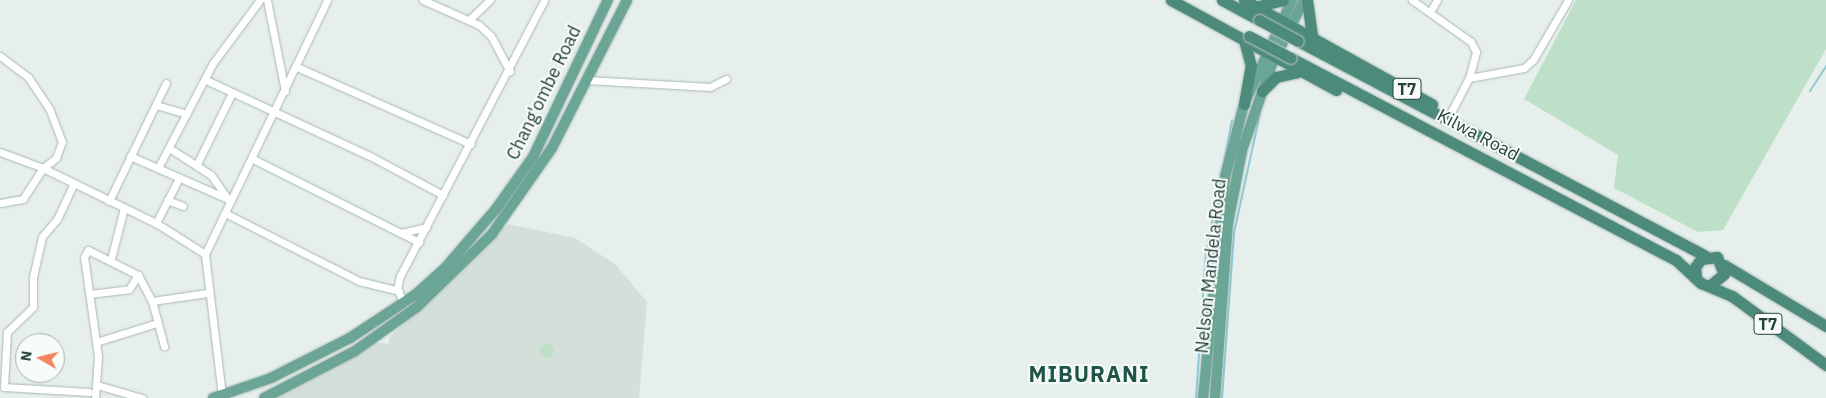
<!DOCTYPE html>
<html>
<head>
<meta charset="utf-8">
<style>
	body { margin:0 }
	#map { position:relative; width:1826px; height:398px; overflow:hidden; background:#e6efeb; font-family:"IBM Plex Sans",sans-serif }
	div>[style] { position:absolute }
	.built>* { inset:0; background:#d4dfda }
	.green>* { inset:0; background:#bfe0c8 }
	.round { border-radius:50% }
	.stream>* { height:2px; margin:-1px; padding:0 1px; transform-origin:1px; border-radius:1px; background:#8ec9d4 }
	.roads { filter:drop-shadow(0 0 1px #a8b8b2) drop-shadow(0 0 1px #a8b8b2) }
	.minor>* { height:7px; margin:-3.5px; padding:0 3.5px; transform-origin:3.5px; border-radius:3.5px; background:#fff }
	.primary>* { height:10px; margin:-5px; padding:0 5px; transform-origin:5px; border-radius:5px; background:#6aa596 }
	.trunk>* { height:11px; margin:-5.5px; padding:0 5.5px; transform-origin:5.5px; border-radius:5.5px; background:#4c8a7c }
	.bridges { filter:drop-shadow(0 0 1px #c2cac8) drop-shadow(0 0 1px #c2cac8) }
	.trunk-bridge>* { height:11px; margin:-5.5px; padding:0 5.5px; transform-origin:5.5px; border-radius:5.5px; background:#4c8a7c }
	span { translate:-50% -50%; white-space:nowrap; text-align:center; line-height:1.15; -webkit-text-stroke:4px #f7fbf9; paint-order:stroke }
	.shield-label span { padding:1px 4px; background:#f7fbf9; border:1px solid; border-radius:4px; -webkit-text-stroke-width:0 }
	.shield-label { font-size:16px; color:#24423a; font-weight:700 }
	.street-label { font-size:18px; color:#24423a }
	.district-label { font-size:22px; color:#1f5548; font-weight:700; letter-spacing:1px }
	.north { position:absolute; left:15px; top:333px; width:50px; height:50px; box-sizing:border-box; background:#f7fbf9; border:1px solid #a3b1ad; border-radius:50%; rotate:278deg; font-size:14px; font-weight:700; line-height:20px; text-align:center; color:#24423a }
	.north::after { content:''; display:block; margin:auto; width:18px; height:22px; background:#f4845f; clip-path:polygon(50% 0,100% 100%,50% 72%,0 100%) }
</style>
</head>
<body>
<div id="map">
	<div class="built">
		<div style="clip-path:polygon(508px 224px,575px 238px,615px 264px,647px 302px,639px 398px,268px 398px,302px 384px,374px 342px,388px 344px,390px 336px)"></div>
	</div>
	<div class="green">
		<div style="clip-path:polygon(1576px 0,1826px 0,1826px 49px,1723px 230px,1698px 232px,1614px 188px,1618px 155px,1524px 99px)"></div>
		<div class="round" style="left:540px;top:344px;width:14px;height:14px"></div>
	</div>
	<div class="stream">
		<div style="left:1810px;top:91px;width:30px;rotate:-57deg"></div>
		<div style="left:1196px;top:398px;width:145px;rotate:-86.1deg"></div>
		<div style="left:1206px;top:253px;width:135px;rotate:-78.9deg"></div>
		<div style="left:1222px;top:398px;width:165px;rotate:-85.8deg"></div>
		<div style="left:1234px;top:233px;width:122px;rotate:-77.7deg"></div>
	</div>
	<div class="roads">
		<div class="minor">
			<div style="left:267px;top:0;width:93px;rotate:78.8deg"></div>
			<div style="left:423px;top:0;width:61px;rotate:24.1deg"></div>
			<div style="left:479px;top:25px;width:16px;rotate:43deg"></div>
			<div style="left:491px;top:36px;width:40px;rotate:62deg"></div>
			<div style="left:1412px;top:0;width:72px;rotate:35.4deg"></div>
			<div style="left:1471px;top:42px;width:11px;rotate:63deg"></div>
			<div style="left:1476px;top:52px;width:27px;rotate:105deg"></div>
			<div style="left:1430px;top:12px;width:14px;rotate:-60deg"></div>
			<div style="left:469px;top:20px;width:29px;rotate:-44deg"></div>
			<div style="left:0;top:56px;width:35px;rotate:37deg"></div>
			<div style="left:28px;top:77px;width:37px;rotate:56deg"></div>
			<div style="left:49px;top:108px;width:36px;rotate:69deg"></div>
			<div style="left:62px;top:142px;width:17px;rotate:111deg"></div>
			<div style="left:56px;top:158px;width:16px;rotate:142deg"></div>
			<div style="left:43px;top:168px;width:37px;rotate:123deg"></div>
			<div style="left:23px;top:199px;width:23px;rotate:170deg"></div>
			<div style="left:297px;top:67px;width:190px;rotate:23.9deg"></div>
			<div style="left:206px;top:80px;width:181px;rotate:24.9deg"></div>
			<div style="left:370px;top:156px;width:83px;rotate:28.1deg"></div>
			<div style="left:587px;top:80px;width:123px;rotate:3.3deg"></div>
			<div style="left:710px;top:87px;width:18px;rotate:-27deg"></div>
			<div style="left:156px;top:105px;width:32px;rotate:16deg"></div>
			<div style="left:1450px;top:114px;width:41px;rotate:-62.2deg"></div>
			<div style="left:1469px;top:78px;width:56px;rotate:-10.3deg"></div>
			<div style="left:1524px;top:68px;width:12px;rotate:-42deg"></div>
			<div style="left:1533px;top:60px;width:69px;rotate:-59.7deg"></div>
			<div style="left:169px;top:148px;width:50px;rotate:32.7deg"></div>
			<div style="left:211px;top:175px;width:29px;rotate:55deg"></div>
			<div style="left:0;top:152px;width:46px;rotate:20.4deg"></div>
			<div style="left:43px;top:168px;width:126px;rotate:26deg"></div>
			<div style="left:156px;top:223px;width:58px;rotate:32.3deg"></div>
			<div style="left:130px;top:156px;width:109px;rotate:23.7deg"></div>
			<div style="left:253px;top:159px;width:186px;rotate:26.6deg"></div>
			<div style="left:197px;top:164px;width:79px;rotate:-63.8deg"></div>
			<div style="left:158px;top:168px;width:119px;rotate:-62.4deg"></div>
			<div style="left:213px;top:63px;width:79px;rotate:-53.3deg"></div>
			<div style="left:73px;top:185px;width:38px;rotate:115deg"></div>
			<div style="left:57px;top:219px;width:23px;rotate:130deg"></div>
			<div style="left:42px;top:237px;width:41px;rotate:102.7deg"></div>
			<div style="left:33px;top:277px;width:30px;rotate:90deg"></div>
			<div style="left:33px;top:307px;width:36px;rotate:136deg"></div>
			<div style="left:7px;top:332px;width:55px;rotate:93.1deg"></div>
			<div style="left:4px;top:387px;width:85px;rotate:3.4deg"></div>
			<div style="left:167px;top:200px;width:17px;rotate:21deg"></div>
			<div style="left:109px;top:201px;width:131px;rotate:-64.2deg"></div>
			<div style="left:225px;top:213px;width:150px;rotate:26.9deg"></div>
			<div style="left:359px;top:281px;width:41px;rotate:14deg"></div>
			<div style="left:156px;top:223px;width:51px;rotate:-62.9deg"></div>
			<div style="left:401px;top:233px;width:26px;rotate:-13deg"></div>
			<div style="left:111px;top:259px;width:53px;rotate:-75.7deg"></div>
			<div style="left:90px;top:294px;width:39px;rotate:-7deg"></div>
			<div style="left:129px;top:289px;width:17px;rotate:-57deg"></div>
			<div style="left:152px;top:301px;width:56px;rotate:-8.3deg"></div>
			<div style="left:404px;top:303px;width:16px;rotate:-117deg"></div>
			<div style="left:397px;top:289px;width:13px;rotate:-77deg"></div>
			<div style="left:400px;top:276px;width:311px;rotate:-62.4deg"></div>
			<div style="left:96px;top:342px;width:64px;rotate:-17.3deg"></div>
			<div style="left:97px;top:385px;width:47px;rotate:16.1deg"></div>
			<div style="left:222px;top:395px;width:142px;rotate:-96.9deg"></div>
			<div style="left:205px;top:254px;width:282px;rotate:-64.3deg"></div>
			<div style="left:95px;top:398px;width:42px;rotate:-85.9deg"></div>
			<div style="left:98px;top:356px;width:100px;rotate:-98deg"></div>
			<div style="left:84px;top:257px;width:8px;rotate:-60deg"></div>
			<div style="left:88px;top:250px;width:56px;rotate:26.6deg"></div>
			<div style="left:138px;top:275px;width:30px;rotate:62deg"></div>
			<div style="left:152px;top:301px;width:47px;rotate:75.1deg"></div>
		</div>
		<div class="primary">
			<div style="left:213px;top:398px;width:61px;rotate:-19deg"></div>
			<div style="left:271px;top:378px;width:89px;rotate:-26.9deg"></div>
			<div style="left:350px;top:338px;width:78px;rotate:-33.5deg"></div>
			<div style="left:415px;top:295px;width:40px;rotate:-42deg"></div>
			<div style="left:445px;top:268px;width:78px;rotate:-49.2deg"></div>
			<div style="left:496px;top:209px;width:64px;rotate:-54.6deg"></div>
			<div style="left:533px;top:157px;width:174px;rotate:-64.5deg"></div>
			<div style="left:264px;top:398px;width:102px;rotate:-27.3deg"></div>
			<div style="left:355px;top:351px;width:76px;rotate:-35.4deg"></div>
			<div style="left:417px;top:307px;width:105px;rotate:-44.2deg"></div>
			<div style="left:492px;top:234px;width:105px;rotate:-55.1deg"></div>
			<div style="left:552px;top:148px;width:166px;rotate:-63.1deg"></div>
			<div style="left:1203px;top:398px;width:222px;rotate:-84.3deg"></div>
			<div style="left:1225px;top:177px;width:75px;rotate:-75.4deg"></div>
			<div style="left:1244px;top:104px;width:115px;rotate:-65.2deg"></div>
			<div style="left:1215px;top:398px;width:175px;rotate:-85.8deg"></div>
			<div style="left:1228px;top:223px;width:74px;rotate:-79.1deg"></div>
			<div style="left:1242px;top:150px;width:91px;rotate:-70.8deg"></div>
			<div style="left:1272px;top:64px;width:72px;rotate:-63.4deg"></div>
		</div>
		<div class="trunk">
			<div style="left:1171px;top:0;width:188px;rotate:28.6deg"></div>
			<div style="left:1222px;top:0;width:42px;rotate:28.4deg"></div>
			<div style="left:1244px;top:0;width:215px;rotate:29deg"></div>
			<div style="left:1307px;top:0;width:36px;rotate:82deg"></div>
			<div style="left:1255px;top:7px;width:29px;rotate:-14deg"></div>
			<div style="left:1298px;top:41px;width:460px;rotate:27.8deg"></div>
			<div style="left:1291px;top:58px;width:435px;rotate:27.7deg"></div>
			<div style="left:1676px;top:260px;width:34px;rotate:43deg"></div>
			<div style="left:1701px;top:283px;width:34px;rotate:23deg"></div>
			<div style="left:1732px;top:296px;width:117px;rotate:36.3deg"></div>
			<div style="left:1262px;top:91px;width:20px;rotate:-45deg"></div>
			<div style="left:1276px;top:77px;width:22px;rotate:-13deg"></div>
			<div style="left:1244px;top:104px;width:39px;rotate:-80deg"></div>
			<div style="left:1251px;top:66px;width:24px;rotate:-105deg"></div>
			<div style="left:1724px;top:265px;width:119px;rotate:30.9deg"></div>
			<div style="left:1696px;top:278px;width:11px;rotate:-95deg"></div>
			<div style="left:1695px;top:267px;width:10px;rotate:-53deg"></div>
			<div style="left:1701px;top:259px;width:16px;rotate:-7deg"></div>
			<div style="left:1717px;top:257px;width:18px;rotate:68deg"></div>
			<div style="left:1724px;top:274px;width:19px;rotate:141deg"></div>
		</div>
	</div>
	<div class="bridges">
		<div class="trunk-bridge">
			<div style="left:1259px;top:20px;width:44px;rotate:28.3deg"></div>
			<div style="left:1249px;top:36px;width:47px;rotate:27.6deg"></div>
		</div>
	</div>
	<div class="shield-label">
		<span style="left:1407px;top:89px">T7</span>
		<span style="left:1768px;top:324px">T7</span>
	</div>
	<div class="street-label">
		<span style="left:544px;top:93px;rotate:-64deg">Chang'ombe Road</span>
		<span style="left:1478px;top:135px;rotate:28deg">Kilwa Road</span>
		<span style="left:1211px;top:266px;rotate:-84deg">Nelson Mandela Road</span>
	</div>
	<div class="district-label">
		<span style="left:1089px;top:374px">MIBURANI</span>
	</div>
	<div class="north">N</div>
</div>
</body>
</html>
